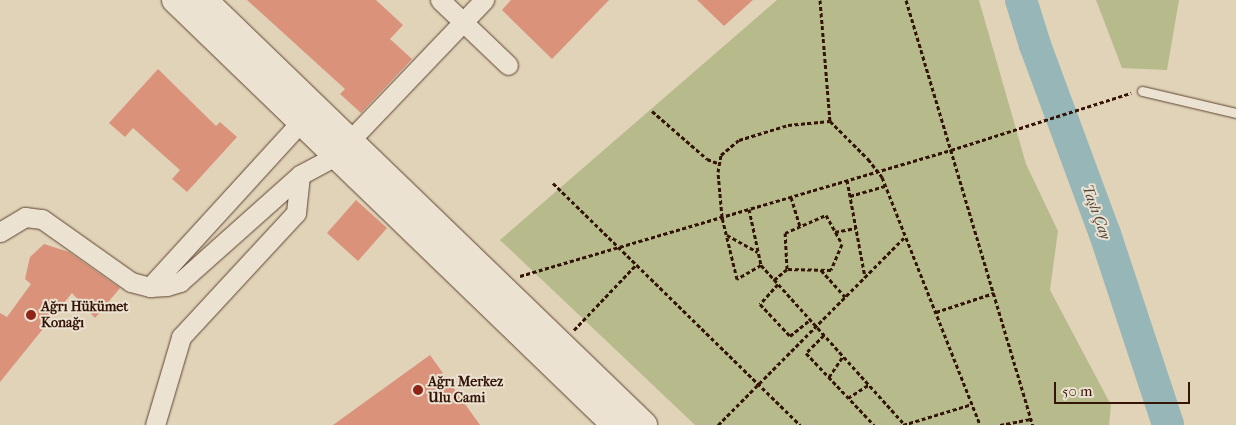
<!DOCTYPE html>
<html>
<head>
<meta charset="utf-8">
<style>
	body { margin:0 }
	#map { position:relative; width:1236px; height:425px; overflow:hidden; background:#e1d3b8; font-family:"IM FELL French Canon",serif }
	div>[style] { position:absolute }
	.green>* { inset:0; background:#b7bb8c }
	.river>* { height:32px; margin:-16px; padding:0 16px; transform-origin:16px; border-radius:16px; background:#96b6b7 }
	.building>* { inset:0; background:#da927b }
	.path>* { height:3px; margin-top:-1.5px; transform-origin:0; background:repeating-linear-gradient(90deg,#331406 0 4px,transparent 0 6.5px) }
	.roads { filter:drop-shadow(0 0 1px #5e4432) drop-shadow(0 0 1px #5e4432) }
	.service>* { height:9px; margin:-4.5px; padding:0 4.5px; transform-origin:4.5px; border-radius:4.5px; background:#ece2d1 }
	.minor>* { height:19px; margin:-9.5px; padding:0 9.5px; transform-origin:9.5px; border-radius:9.5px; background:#ece2d1 }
	.secondary>* { height:26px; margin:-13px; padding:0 13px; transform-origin:13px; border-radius:13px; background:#ece2d1 }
	.dots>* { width:14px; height:14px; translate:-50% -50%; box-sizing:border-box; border:2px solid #ece2d1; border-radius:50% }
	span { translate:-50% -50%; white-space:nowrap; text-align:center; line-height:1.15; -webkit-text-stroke:4px #ece2d1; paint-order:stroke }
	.poi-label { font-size:14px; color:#331406; font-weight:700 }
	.left { translate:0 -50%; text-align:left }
	.water-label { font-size:15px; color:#51453b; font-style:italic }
	.scale { position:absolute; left:1054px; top:382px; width:136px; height:22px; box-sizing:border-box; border:2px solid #331406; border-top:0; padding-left:6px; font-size:15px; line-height:18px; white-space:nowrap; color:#331406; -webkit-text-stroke:4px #ece2d1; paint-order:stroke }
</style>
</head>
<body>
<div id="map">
	<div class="green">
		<div style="clip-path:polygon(777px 0,979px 0,1026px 164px,1058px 231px,1050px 290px,1111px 405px,1109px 425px,695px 425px,500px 240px)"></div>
		<div style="clip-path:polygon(1096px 0,1179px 0,1167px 70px,1122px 68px)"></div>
	</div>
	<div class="river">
		<div style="left:1021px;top:0;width:47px;rotate:72.7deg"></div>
		<div style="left:1035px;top:45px;width:202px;rotate:69.7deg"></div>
		<div style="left:1105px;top:234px;width:201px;rotate:71.7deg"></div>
	</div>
	<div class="building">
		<div style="clip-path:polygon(247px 0,376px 0,403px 25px,390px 39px,412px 59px,361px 113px,340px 94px,345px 89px)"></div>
		<div style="clip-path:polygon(511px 0,609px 0,552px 59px,502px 10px)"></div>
		<div style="clip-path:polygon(697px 0,753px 0,724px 26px)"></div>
		<div style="clip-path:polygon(158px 69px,216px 126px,220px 122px,237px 137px,187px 192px,172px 179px,180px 170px,133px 128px,125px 137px,109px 123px)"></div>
		<div style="clip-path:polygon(356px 200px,387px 228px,358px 261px,327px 233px)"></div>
		<div style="clip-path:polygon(44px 244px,69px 252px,120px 288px,95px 318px,72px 293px,0 382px,0 313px,7px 317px,31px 284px,25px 279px,30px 257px)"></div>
		<div style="clip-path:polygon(430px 355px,480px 425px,333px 425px)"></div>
	</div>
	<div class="path">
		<div style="left:820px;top:0;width:121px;rotate:85.3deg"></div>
		<div style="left:830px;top:121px;width:54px;rotate:45deg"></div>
		<div style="left:868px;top:159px;width:23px;rotate:52deg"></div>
		<div style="left:882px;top:177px;width:267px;rotate:68.4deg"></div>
		<div style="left:906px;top:0;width:444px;rotate:73.4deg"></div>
		<div style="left:652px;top:111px;width:73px;rotate:41.1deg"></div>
		<div style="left:707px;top:159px;width:14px;rotate:21deg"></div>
		<div style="left:847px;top:180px;width:99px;rotate:79.5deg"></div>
		<div style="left:553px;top:183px;width:346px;rotate:44.4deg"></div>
		<div style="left:850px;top:196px;width:36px;rotate:-16deg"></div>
		<div style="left:791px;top:197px;width:30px;rotate:73deg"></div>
		<div style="left:749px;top:209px;width:57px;rotate:77.9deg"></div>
		<div style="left:761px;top:265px;width:214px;rotate:48deg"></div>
		<div style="left:835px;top:232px;width:21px;rotate:-11deg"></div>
		<div style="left:727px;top:235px;width:35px;rotate:29deg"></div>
		<div style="left:761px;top:265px;width:28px;rotate:150deg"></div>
		<div style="left:737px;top:279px;width:64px;rotate:-103.6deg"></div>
		<div style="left:722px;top:217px;width:45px;rotate:-95.1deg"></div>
		<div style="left:718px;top:172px;width:17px;rotate:-80deg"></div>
		<div style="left:721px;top:155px;width:23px;rotate:-40deg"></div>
		<div style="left:739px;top:140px;width:51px;rotate:-17deg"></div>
		<div style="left:788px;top:125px;width:42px;rotate:-5.4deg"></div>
		<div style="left:821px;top:270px;width:36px;rotate:48deg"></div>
		<div style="left:520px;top:276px;width:449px;rotate:-16.3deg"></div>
		<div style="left:951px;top:150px;width:189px;rotate:-17.6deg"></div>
		<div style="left:774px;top:280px;width:17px;rotate:-40deg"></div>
		<div style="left:787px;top:269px;width:36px;rotate:-93deg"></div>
		<div style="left:785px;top:233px;width:45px;rotate:-23.7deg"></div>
		<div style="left:826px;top:215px;width:33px;rotate:61deg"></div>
		<div style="left:842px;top:244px;width:28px;rotate:113deg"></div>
		<div style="left:831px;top:270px;width:44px;rotate:-178.7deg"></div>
		<div style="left:778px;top:284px;width:27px;rotate:132deg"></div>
		<div style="left:760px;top:304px;width:44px;rotate:46.8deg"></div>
		<div style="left:790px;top:336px;width:26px;rotate:-39deg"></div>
		<div style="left:936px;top:312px;width:61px;rotate:-18.1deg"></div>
		<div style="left:574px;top:330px;width:90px;rotate:-46.4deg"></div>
		<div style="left:824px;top:335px;width:25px;rotate:135deg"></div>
		<div style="left:806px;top:353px;width:99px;rotate:46.6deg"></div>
		<div style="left:829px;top:377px;width:25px;rotate:-56deg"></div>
		<div style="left:848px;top:398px;width:24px;rotate:-33deg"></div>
		<div style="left:718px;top:425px;width:265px;rotate:-45.2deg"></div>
		<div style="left:903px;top:425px;width:72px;rotate:-16.9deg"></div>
		<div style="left:1000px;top:425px;width:32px;rotate:-11deg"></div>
	</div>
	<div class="roads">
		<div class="service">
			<div style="left:1142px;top:91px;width:97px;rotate:13.2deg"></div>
		</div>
		<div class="minor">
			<div style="left:440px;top:0;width:94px;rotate:43.7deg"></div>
			<div style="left:0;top:232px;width:29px;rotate:-31deg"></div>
			<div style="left:25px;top:217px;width:17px;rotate:7deg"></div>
			<div style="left:42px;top:219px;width:109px;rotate:35.3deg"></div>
			<div style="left:131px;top:282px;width:20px;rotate:15deg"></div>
			<div style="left:150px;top:287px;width:17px;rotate:-3deg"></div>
			<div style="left:167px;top:286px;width:14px;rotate:-17deg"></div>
			<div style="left:180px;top:282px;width:161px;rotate:-41.7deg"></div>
			<div style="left:300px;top:175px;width:40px;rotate:-28deg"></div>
			<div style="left:335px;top:156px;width:216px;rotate:-46.3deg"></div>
			<div style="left:150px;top:287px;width:222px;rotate:-47.6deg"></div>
			<div style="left:155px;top:425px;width:92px;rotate:-73.5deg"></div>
			<div style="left:181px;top:337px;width:169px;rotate:-47.2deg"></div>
			<div style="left:296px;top:213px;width:38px;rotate:-84deg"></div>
		</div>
		<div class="secondary">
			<div style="left:175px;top:0;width:612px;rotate:44.01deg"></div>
			<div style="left:204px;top:0;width:612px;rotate:44.01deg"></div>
		</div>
	</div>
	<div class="dots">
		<div style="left:31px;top:315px;background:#8f2418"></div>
		<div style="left:418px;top:390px;background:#8f2418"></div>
	</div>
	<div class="poi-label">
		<span class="left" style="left:41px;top:315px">Ağrı Hükümet<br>Konağı</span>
		<span class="left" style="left:428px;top:390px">Ağrı Merkez<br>Ulu Cami</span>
	</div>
	<div class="water-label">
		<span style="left:1096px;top:212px;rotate:70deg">Taşlı Çay</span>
	</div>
	<div class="scale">50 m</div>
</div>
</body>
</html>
